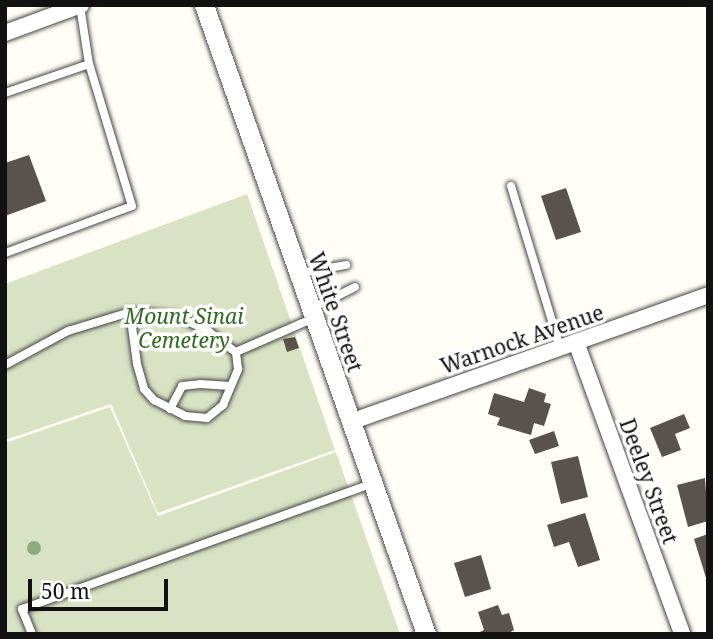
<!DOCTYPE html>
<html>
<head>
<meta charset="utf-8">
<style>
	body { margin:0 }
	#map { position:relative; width:713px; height:639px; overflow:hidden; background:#fffdf5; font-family:"Noto Serif",serif }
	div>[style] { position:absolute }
	.cemetery>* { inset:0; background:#d9e3c4 }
	.building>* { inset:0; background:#5a524d }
	.roads { filter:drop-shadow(0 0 2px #444) drop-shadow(0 0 2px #444) }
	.service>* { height:8px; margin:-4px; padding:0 4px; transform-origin:4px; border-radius:4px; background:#fff }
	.minor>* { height:16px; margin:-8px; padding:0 8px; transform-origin:8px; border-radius:8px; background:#fff }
	.tertiary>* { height:19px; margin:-9.5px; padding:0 9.5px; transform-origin:9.5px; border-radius:9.5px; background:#fff }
	.trees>* { width:14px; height:14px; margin:-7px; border-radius:50%; background:#8dad7f }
	span { translate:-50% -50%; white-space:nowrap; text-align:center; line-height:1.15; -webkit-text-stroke:7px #fff; paint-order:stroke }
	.street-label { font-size:21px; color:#111 }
	.park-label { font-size:21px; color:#2f6b1f; font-style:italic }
	.frame { position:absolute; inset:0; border:7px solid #111; pointer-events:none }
	.scale { position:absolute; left:28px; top:579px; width:140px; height:32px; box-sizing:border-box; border:4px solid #111; border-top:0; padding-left:9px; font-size:21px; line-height:24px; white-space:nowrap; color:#111; -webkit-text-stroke:5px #fff; paint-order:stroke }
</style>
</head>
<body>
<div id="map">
	<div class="cemetery">
		<div style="clip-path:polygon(247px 194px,335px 450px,158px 513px,111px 404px,5px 440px,5px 284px)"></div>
		<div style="clip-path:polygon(110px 407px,158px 516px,336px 452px,400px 634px,5px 634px,5px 443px)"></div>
	</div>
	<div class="building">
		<div style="clip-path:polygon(29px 155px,46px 201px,5px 216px,5px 163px)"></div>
		<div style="clip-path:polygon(566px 188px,581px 232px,556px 240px,541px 196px)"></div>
		<div style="clip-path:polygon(295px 337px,299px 348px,287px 352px,283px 339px)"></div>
		<div style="clip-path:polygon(529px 388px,546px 394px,544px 402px,551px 404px,544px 426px,534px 423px,531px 435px,497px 425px,500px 418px,488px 414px,494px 393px,524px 402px)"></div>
		<div style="clip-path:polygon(684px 414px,690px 428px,675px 434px,681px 450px,662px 457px,650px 428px)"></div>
		<div style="clip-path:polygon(554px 431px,559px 446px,535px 454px,529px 440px)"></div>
		<div style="clip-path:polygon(578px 456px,588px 497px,561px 504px,551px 462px)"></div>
		<div style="clip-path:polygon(705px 478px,708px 521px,688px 527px,677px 485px)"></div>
		<div style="clip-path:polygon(585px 513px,600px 560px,578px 567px,569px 542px,554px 547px,547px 525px)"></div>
		<div style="clip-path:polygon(708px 534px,708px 581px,707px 581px,694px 539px)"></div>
		<div style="clip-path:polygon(481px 555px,491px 589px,465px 597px,454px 563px)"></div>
		<div style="clip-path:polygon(498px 605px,502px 615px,509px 613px,514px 630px,507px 634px,476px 634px,484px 630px,478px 612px)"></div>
	</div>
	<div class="roads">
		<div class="service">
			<div style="left:5px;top:93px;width:89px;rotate:-19deg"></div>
			<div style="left:89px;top:64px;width:59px;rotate:-98.8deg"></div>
			<div style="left:511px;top:186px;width:168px;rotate:73.1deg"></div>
			<div style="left:5px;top:253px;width:135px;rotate:-20.3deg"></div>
			<div style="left:132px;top:206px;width:148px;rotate:-106.8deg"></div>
			<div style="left:301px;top:273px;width:46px;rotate:-10.1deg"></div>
			<div style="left:311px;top:309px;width:49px;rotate:-26.6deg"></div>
			<div style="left:130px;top:312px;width:52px;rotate:82.3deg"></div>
			<div style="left:137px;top:364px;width:26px;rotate:74deg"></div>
			<div style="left:144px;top:389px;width:15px;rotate:48deg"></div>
			<div style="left:154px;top:400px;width:35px;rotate:27deg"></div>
			<div style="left:185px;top:416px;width:22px;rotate:5deg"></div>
			<div style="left:207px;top:418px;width:21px;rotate:-39deg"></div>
			<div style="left:223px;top:405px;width:39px;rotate:-67deg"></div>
			<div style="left:238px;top:369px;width:17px;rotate:-97deg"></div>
			<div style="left:5px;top:365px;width:72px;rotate:-28.4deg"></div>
			<div style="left:68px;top:331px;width:65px;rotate:-17deg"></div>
			<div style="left:130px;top:312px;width:48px;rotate:4.8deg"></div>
			<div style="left:178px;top:316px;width:35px;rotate:27deg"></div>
			<div style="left:209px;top:332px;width:34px;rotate:37deg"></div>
			<div style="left:236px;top:352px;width:85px;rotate:-23.6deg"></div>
			<div style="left:170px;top:409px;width:26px;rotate:-62deg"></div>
			<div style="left:182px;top:386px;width:18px;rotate:-6deg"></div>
			<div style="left:200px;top:384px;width:30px;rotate:4deg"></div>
			<div style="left:32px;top:634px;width:27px;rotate:-112deg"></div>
			<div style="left:22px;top:609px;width:372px;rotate:-19.7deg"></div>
		</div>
		<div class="minor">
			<div style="left:5px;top:33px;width:81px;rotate:-20.2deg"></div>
			<div style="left:576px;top:342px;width:311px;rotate:70deg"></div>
			<div style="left:350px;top:422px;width:380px;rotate:-19.5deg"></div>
		</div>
		<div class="tertiary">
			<div style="left:204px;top:5px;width:667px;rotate:70.56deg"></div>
		</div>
	</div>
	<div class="trees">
		<div style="left:34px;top:548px"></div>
	</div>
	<div class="street-label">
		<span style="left:336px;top:312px;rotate:71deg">White Street</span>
		<span style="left:522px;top:339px;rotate:-19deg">Warnock Avenue</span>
		<span style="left:649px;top:481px;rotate:70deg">Deeley Street</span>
	</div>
	<div class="park-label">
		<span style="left:184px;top:328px">Mount Sinai<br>Cemetery</span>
	</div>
	<div class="frame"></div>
	<div class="scale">50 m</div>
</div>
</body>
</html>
